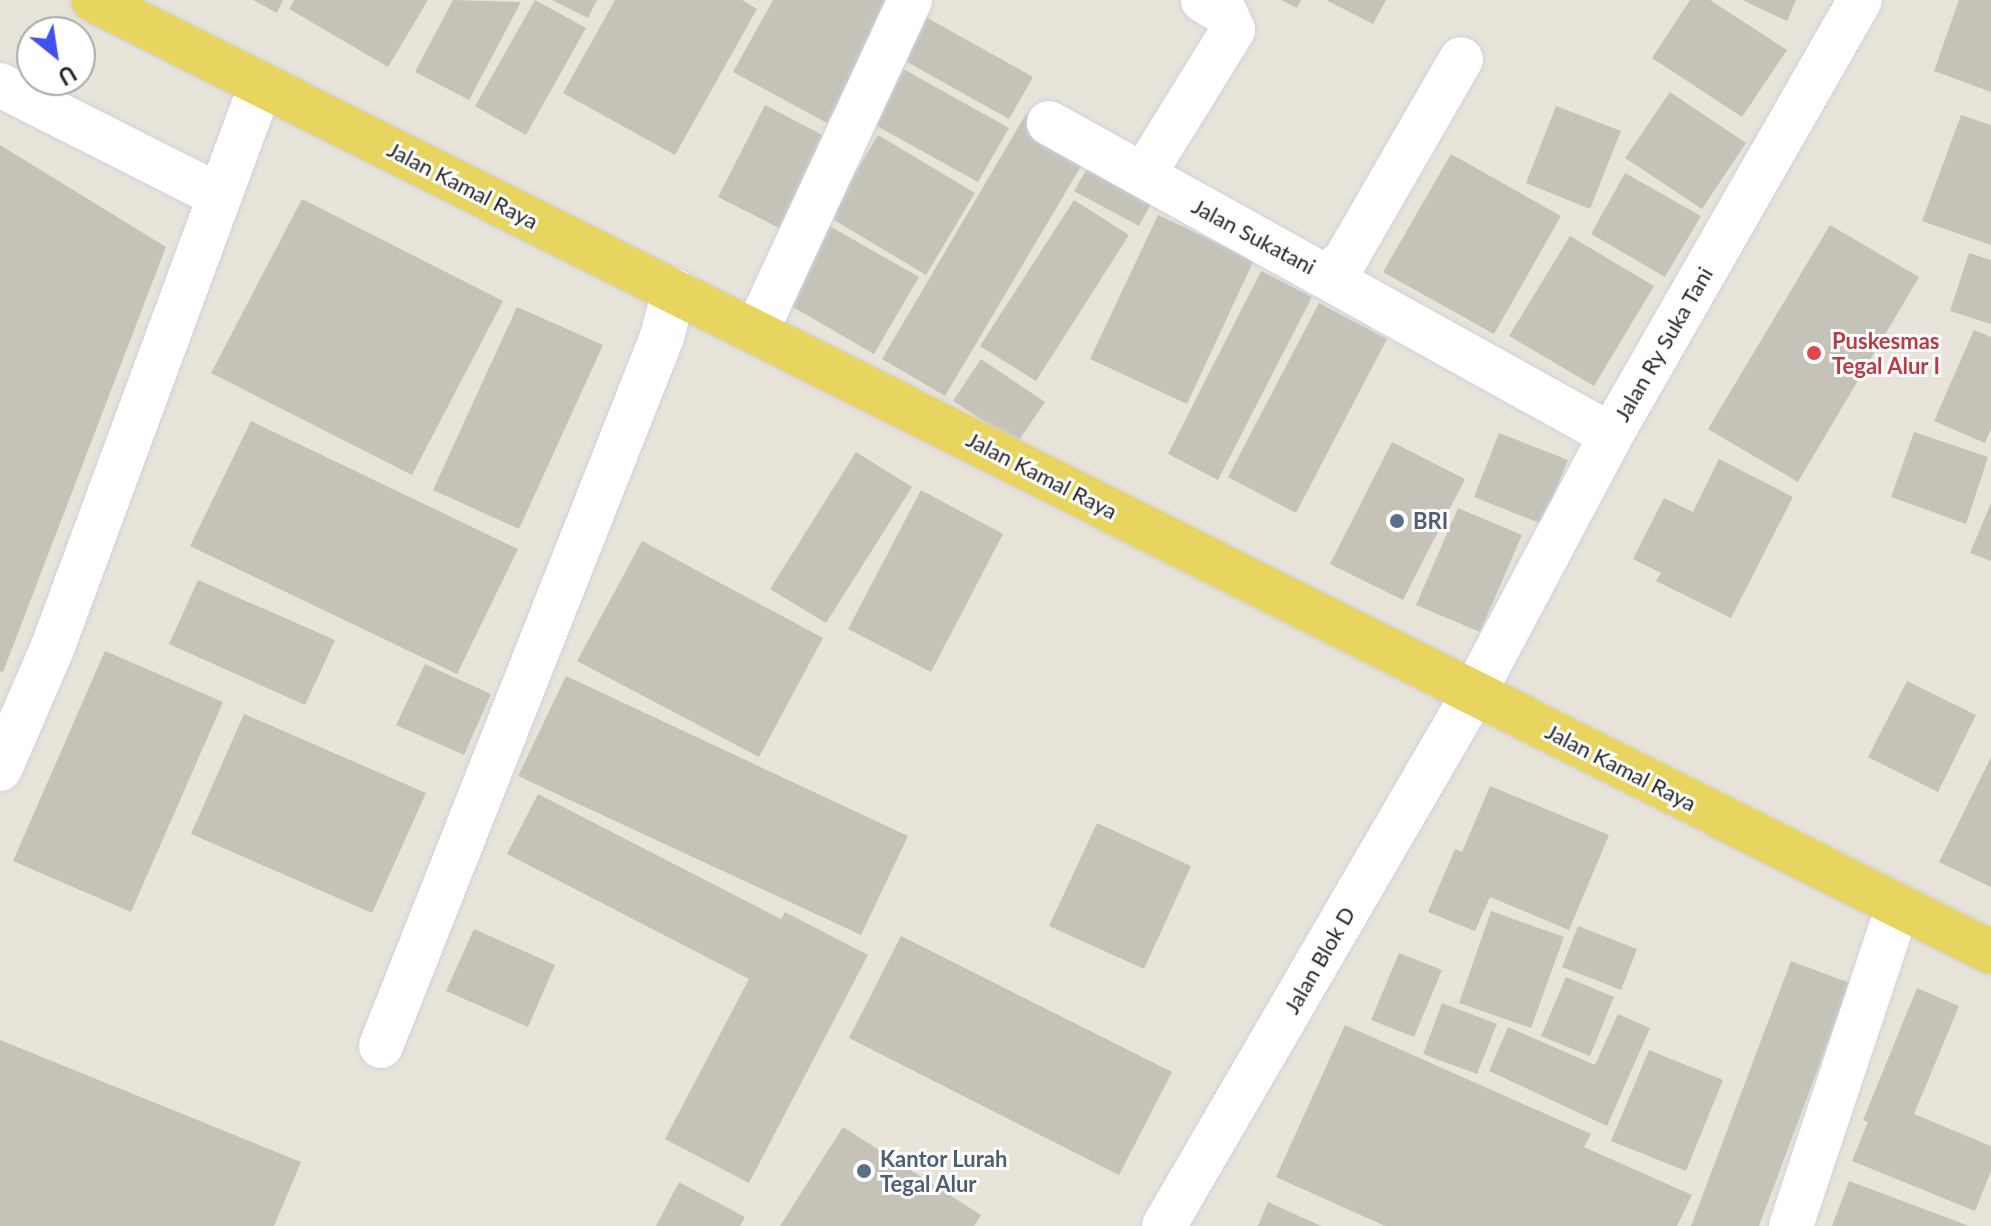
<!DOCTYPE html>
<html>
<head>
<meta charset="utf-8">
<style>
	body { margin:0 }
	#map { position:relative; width:1991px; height:1226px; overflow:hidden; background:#e9e4d9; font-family:Lato,sans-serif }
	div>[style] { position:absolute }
	.building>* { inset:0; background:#c5c2b8 }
	.roads { filter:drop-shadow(0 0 2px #cfd1e0) drop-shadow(0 0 2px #cfd1e0) }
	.minor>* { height:44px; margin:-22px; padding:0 22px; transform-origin:22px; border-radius:22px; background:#fff }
	.major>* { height:44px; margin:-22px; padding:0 22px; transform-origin:22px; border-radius:22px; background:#e8d560 }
	.dots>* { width:22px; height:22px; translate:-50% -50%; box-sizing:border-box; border:4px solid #fff; border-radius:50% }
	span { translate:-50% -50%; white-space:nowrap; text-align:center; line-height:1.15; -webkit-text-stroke:6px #fff; paint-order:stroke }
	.street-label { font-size:22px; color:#272727 }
	.health-label { font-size:22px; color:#be3a42; font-weight:700 }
	.left { translate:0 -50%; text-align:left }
	.service-label { font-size:22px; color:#4e5e75; font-weight:700 }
	.north { position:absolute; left:16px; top:16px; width:80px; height:80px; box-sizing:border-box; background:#fff; border:2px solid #a9a9a9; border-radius:50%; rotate:150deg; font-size:22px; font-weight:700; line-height:32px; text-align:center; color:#272727 }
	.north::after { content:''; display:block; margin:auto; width:28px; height:36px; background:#4151ef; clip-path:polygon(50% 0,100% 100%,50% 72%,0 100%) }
</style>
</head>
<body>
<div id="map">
	<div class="building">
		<div style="clip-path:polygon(253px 0,283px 0,277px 13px)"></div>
		<div style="clip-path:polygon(294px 0,428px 0,388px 67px,289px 9px)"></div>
		<div style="clip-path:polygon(453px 0,521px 2px,469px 100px,415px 72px)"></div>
		<div style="clip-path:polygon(535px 0,586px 28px,526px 135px,475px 106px)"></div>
		<div style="clip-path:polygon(552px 0,597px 0,588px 18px)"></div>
		<div style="clip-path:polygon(615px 0,742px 0,757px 9px,675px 155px,563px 93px)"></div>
		<div style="clip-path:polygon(773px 0,895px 0,827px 123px,733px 72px)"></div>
		<div style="clip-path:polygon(1281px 0,1301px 0,1297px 8px)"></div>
		<div style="clip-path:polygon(1326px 0,1386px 0,1373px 24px)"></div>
		<div style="clip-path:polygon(1690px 0,1710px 0,1787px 50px,1742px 117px,1652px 58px)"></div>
		<div style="clip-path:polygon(1742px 0,1796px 0,1787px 21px)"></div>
		<div style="clip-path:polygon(1959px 0,1991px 0,1991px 92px,1934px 71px)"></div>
		<div style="clip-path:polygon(924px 16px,1033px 77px,1009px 119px,900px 58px)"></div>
		<div style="clip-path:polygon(896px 65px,1009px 128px,978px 182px,866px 120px)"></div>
		<div style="clip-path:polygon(1670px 92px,1746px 143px,1702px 209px,1625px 158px)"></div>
		<div style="clip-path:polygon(765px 105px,828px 138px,781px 229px,718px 197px)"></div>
		<div style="clip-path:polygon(1556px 106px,1621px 131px,1590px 209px,1526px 183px)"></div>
		<div style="clip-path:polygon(1026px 114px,1090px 151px,945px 396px,882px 359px)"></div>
		<div style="clip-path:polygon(1961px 115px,1991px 125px,1991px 245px,1922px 221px)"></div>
		<div style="clip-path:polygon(878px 135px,975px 193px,926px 275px,829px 217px)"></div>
		<div style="clip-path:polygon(0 145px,166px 247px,3px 672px,0 671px)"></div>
		<div style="clip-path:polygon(1451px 154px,1561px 216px,1494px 334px,1383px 272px)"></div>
		<div style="clip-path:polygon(1094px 157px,1157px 193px,1139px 226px,1074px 191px)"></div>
		<div style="clip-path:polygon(1625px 173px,1701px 216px,1665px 277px,1591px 234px)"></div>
		<div style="clip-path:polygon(302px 199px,503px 301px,412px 475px,211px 373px)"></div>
		<div style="clip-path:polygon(1074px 200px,1129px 235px,1036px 381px,980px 346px)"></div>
		<div style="clip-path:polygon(1158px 215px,1254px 260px,1187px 404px,1090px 359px)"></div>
		<div style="clip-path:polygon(826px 224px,919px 277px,874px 354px,781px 300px)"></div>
		<div style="clip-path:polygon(1830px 225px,1919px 277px,1798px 482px,1708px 429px)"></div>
		<div style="clip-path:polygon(1570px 236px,1654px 286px,1594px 386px,1509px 336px)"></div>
		<div style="clip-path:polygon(1969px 253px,1991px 260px,1991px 324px,1950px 311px)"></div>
		<div style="clip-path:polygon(1261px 271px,1312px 297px,1218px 480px,1168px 454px)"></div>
		<div style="clip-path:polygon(1319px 303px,1387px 339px,1296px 513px,1228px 477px)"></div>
		<div style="clip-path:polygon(517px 307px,603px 345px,519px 529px,433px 490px)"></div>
		<div style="clip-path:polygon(1974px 330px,1991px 337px,1991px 429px,1985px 443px,1934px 421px)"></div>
		<div style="clip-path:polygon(981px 359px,1045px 402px,1017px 443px,953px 401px)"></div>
		<div style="clip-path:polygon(251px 421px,518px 549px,457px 674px,190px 546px)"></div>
		<div style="clip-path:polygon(1914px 432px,1988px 457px,1966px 524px,1891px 497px)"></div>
		<div style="clip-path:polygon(1499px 433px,1568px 460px,1542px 524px,1474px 497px)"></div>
		<div style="clip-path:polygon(1392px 442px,1465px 479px,1403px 600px,1330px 564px)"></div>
		<div style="clip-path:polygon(856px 452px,912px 487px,826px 623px,770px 589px)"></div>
		<div style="clip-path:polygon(1719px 459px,1793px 497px,1731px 618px,1656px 581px,1661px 573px,1633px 559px,1664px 498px,1693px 512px)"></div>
		<div style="clip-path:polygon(921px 490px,1003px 534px,931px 672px,848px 629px)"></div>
		<div style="clip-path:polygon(1991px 503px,1991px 561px,1970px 553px)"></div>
		<div style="clip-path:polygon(1458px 508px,1522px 535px,1480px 632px,1416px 605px)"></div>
		<div style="clip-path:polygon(642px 541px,823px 638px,759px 757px,577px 661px)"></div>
		<div style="clip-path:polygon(198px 580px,335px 640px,305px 705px,169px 644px)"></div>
		<div style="clip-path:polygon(105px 651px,223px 702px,131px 912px,13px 861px)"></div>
		<div style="clip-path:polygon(425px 664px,491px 694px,464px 755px,396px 725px)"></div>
		<div style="clip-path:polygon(566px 676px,908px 836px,861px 935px,518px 776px)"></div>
		<div style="clip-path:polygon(1907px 681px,1976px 715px,1938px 792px,1868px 757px)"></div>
		<div style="clip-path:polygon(244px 714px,426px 793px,372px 913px,191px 834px)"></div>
		<div style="clip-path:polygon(1991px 757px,1991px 887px,1939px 862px)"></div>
		<div style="clip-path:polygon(1490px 786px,1609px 835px,1569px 930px,1490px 897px,1475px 931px,1428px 912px,1455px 849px,1462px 852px)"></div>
		<div style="clip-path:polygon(538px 794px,781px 919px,785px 912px,868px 955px,749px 1183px,665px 1139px,749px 979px,507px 854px)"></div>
		<div style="clip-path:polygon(1097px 823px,1191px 866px,1144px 969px,1049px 926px)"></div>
		<div style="clip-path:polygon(1491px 911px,1564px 937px,1531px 1028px,1459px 1003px)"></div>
		<div style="clip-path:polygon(1578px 926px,1637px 949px,1621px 990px,1562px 967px)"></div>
		<div style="clip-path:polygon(474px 929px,555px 965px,528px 1027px,446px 991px)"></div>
		<div style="clip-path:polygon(901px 936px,1172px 1072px,1119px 1175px,849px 1038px)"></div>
		<div style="clip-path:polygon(1399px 953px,1442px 970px,1414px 1037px,1371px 1020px)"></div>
		<div style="clip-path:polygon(1791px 961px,1850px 983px,1759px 1226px,1691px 1226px)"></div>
		<div style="clip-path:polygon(1566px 977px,1614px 997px,1590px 1056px,1541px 1036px)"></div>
		<div style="clip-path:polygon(1917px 988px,1959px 1006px,1914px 1114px,1991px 1146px,1991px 1171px,1975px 1211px,1852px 1161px,1868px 1122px,1863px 1120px)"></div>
		<div style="clip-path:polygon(1442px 1003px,1497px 1024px,1477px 1074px,1423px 1054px)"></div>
		<div style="clip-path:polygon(1618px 1014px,1650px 1028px,1607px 1126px,1489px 1071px,1508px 1027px,1595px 1065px)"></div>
		<div style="clip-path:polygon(1345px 1025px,1591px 1134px,1584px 1147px,1692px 1195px,1677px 1226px,1385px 1226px,1276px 1177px)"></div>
		<div style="clip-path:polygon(0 1040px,301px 1162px,274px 1226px,0 1226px)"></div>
		<div style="clip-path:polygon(1649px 1050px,1723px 1080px,1686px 1171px,1611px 1141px)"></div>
		<div style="clip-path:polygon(843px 1127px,981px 1215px,974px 1226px,780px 1226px)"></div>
		<div style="clip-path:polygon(1849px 1181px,1969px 1226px,1832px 1226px)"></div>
		<div style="clip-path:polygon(679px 1182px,745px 1217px,740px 1226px,656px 1226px)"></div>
		<div style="clip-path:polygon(1268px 1202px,1321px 1226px,1258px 1226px)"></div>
	</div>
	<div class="roads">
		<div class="minor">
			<div style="left:0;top:85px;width:246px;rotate:26.8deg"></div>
			<div style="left:1049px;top:123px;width:643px;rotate:29.04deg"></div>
			<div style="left:1151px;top:179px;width:13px;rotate:-99deg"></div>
			<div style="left:1149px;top:166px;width:160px;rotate:-58.3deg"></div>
			<div style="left:1233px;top:30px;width:17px;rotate:-114deg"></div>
			<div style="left:1226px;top:14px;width:27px;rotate:-149deg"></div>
			<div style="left:1326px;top:274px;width:22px;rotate:-34deg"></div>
			<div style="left:1344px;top:262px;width:234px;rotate:-60deg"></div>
			<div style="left:756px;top:332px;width:366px;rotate:-65.1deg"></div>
			<div style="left:0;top:769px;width:131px;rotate:-66.6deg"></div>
			<div style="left:52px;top:649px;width:601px;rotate:-69.67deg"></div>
			<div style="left:381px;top:1046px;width:763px;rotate:-68.38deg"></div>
			<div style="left:662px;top:337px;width:48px;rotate:-75.4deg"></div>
			<div style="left:1164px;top:1226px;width:617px;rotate:-59.82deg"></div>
			<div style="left:1474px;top:693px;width:292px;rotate:-62deg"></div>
			<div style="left:1611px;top:435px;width:501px;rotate:-60.21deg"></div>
			<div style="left:1791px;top:1226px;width:337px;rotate:-71.5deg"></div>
		</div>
		<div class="major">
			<div style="left:93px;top:0;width:2123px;rotate:26.64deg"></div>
		</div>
	</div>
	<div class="dots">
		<div style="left:1814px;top:353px;background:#e0444e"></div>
		<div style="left:1397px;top:521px;background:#5c6f8a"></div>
		<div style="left:864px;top:1171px;background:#5c6f8a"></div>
	</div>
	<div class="street-label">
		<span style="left:463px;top:185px;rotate:27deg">Jalan Kamal Raya</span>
		<span style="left:1254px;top:236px;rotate:28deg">Jalan Sukatani</span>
		<span style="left:1663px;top:344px;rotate:-60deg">Jalan Ry Suka Tani</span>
		<span style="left:1042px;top:475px;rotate:27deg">Jalan Kamal Raya</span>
		<span style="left:1621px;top:767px;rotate:27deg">Jalan Kamal Raya</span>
		<span style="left:1319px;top:960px;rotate:-60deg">Jalan Blok D</span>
	</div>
	<div class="health-label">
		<span class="left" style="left:1832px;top:353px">Puskesmas<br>Tegal Alur I</span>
	</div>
	<div class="service-label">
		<span class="left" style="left:1413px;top:521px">BRI</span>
		<span class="left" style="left:880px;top:1171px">Kantor Lurah<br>Tegal Alur</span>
	</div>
	<div class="north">U</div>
</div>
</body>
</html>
